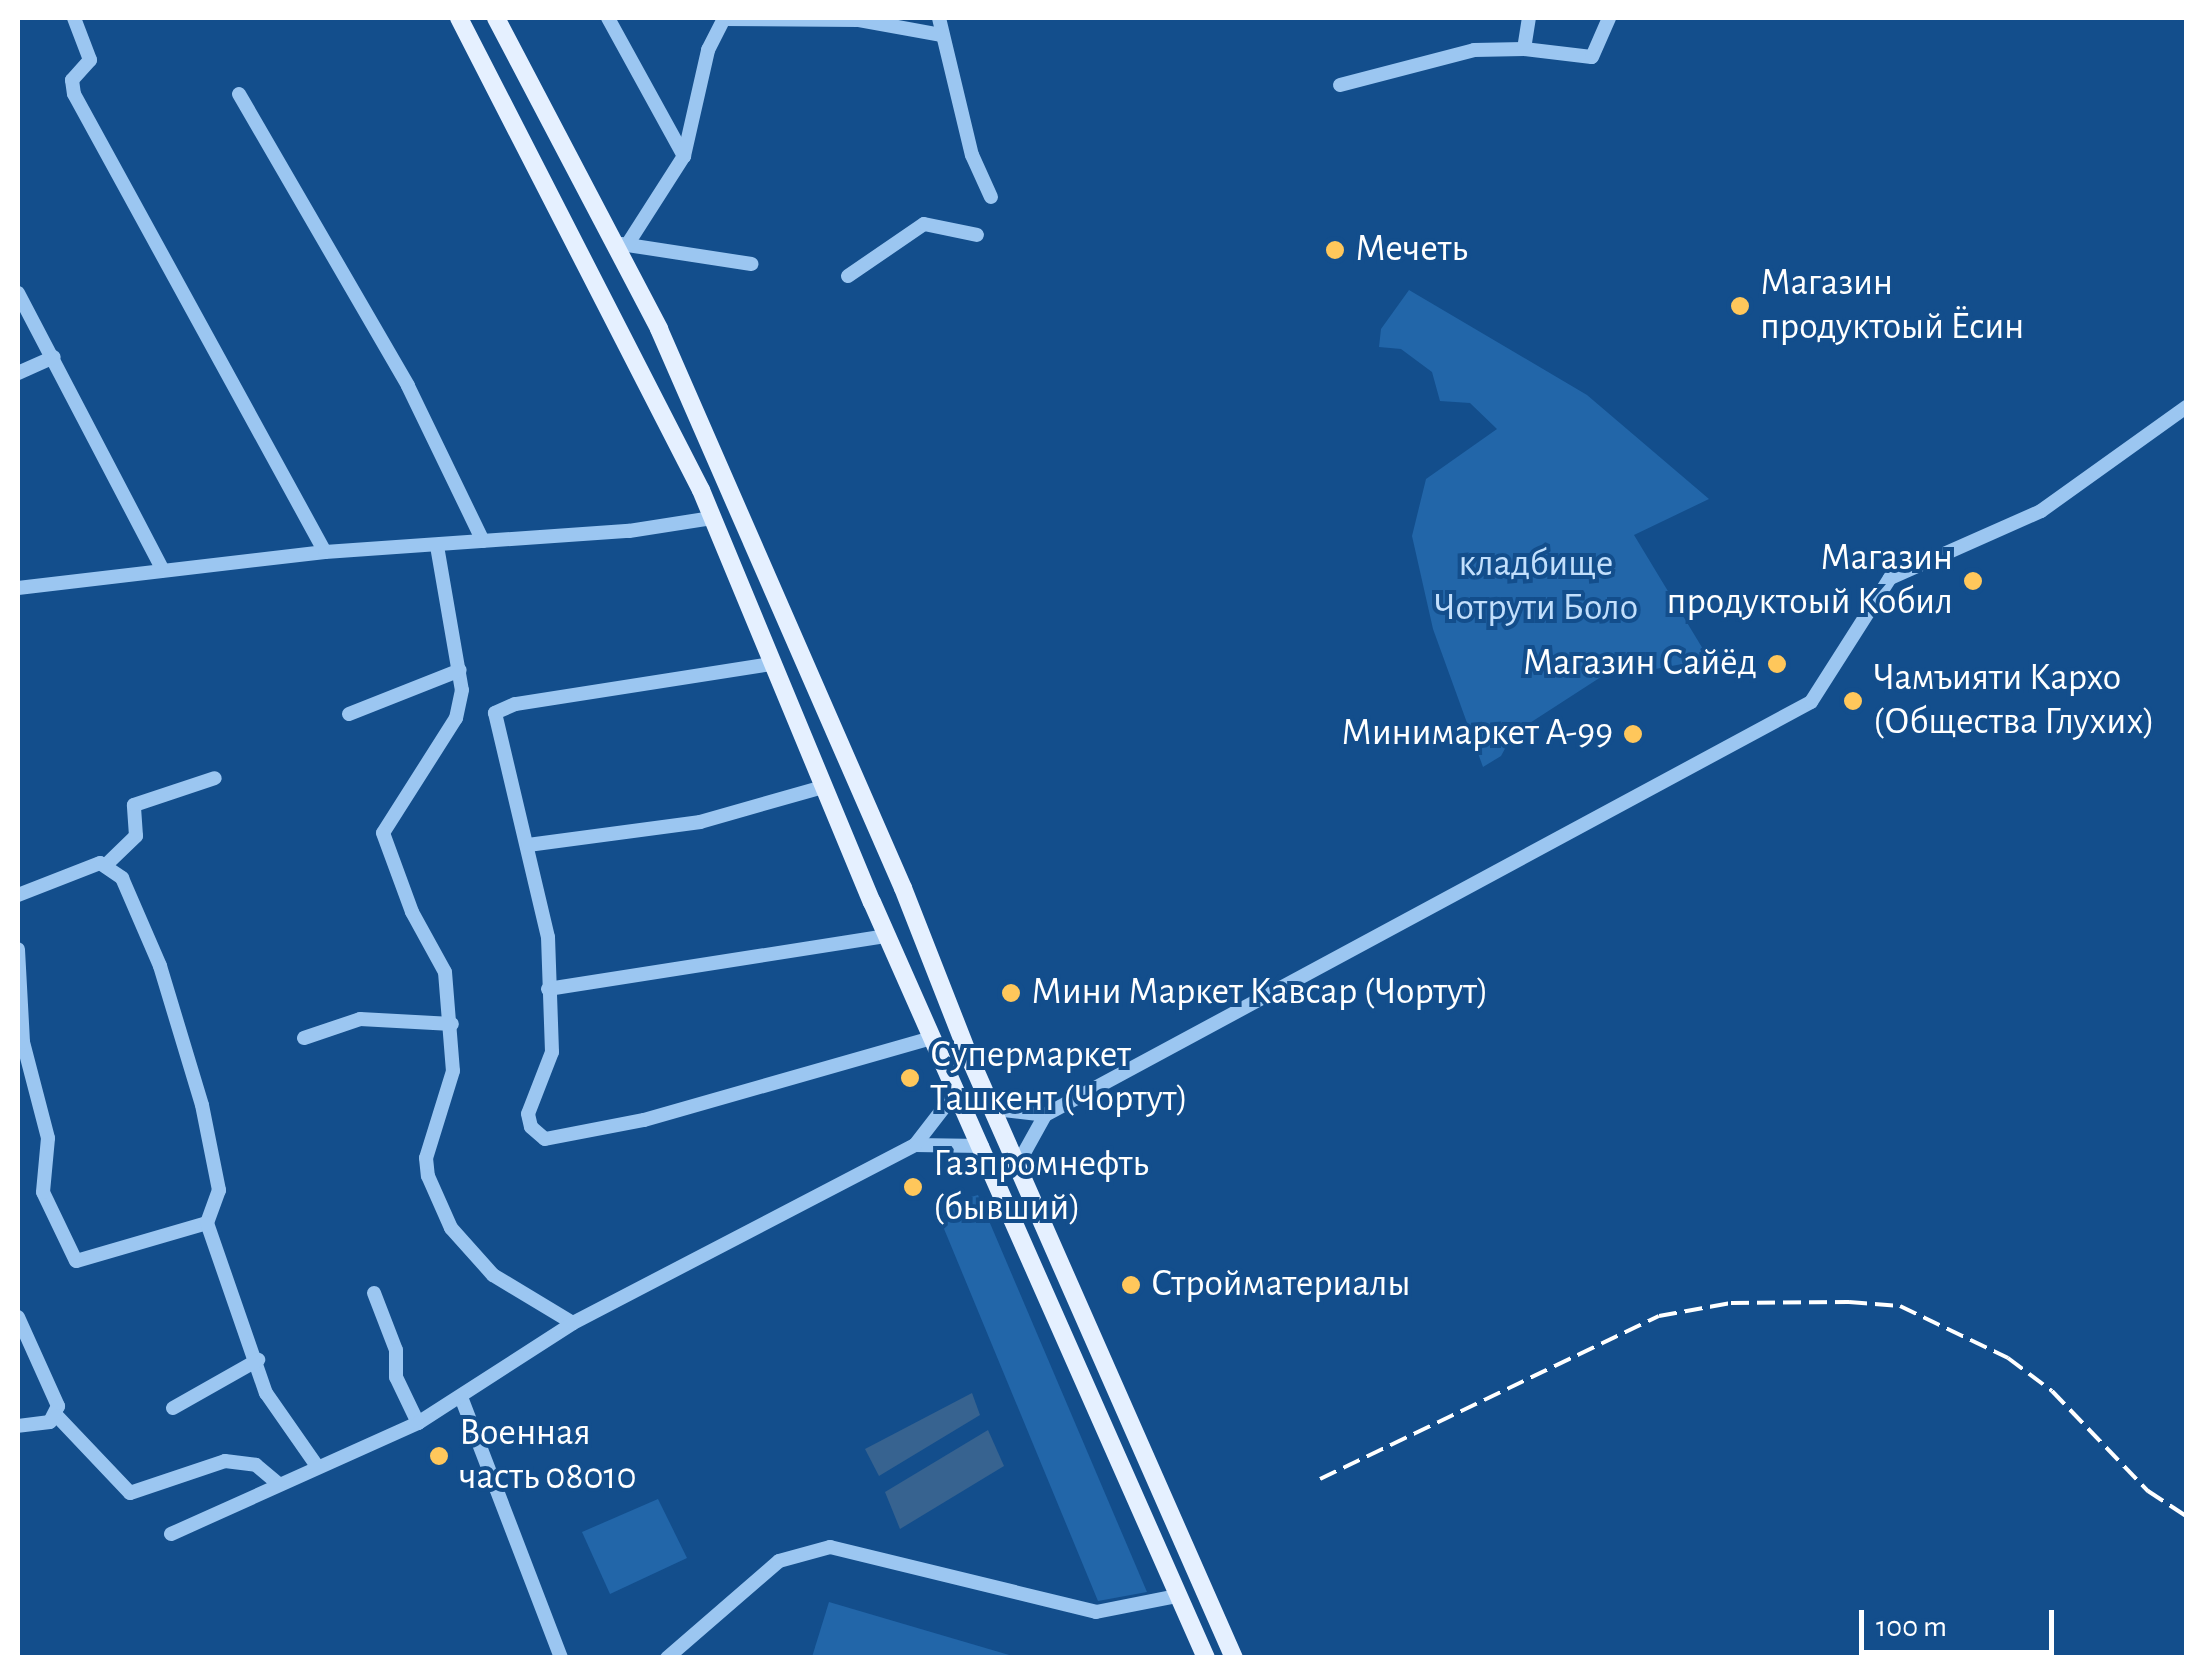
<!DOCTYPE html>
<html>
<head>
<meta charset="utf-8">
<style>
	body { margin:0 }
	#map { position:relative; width:2204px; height:1675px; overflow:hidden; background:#134e8c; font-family:"Alegreya Sans",sans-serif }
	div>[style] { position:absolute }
	.green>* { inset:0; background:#2266a9 }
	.water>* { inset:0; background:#376390 }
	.minor>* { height:14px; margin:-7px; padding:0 7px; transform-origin:7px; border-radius:7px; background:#9bc6f1 }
	.major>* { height:18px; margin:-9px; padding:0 9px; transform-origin:9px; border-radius:9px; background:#e5f0ff }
	.rail>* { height:4px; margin-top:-2px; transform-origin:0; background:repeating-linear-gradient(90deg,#fff 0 18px,transparent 0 26px) }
	.dots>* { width:28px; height:28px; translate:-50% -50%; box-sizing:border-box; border:5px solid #134e8c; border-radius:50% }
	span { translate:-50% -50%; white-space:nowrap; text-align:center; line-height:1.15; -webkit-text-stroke:8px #134e8c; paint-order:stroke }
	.poi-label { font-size:38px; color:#fff }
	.left { translate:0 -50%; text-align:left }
	.right { translate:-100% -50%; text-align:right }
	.park-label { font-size:38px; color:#c2dffc }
	.frame { position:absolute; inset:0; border:20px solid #fff; pointer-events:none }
	.scale { position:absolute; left:1859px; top:1610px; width:195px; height:45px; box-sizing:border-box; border:5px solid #fff; border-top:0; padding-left:12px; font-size:30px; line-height:35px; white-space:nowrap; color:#fff; -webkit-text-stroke:8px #134e8c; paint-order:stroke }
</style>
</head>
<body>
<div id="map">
	<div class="green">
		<div style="clip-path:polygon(1409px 290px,1587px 395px,1709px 499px,1634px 535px,1709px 659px,1650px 670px,1642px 660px,1604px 675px,1513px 734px,1501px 756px,1483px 767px,1433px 629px,1412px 536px,1426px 479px,1497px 429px,1470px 403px,1440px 401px,1432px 372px,1401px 349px,1379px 347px,1381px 329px)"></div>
		<div style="clip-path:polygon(978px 1195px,1147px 1592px,1098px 1601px,935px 1207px)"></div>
		<div style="clip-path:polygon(658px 1499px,687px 1558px,610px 1594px,582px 1532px)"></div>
		<div style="clip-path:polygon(829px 1602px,1016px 1657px,812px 1657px)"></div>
	</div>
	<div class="water">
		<div style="clip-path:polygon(972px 1393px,980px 1415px,879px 1476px,865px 1449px)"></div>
		<div style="clip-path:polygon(988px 1430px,1004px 1466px,900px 1529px,885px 1492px)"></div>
	</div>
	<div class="minor">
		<div style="left:74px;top:18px;width:45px;rotate:69.1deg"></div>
		<div style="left:90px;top:60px;width:27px;rotate:132deg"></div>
		<div style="left:72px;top:80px;width:14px;rotate:82deg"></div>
		<div style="left:74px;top:94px;width:522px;rotate:61.28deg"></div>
		<div style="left:608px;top:18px;width:158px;rotate:61.2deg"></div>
		<div style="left:939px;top:18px;width:141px;rotate:76.5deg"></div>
		<div style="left:972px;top:155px;width:46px;rotate:65.7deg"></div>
		<div style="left:725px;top:19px;width:134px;rotate:0.4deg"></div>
		<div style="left:859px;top:20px;width:83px;rotate:10.4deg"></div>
		<div style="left:1524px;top:49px;width:68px;rotate:6.7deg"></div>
		<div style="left:1592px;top:57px;width:43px;rotate:-66.4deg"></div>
		<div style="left:1340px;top:85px;width:138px;rotate:-14.6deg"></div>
		<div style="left:1474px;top:50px;width:50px;rotate:-1.1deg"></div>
		<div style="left:1524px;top:49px;width:31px;rotate:-81deg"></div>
		<div style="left:239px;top:94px;width:337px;rotate:59.9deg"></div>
		<div style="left:408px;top:386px;width:172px;rotate:64.2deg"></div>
		<div style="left:621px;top:244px;width:132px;rotate:8.7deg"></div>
		<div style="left:627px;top:245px;width:106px;rotate:-57.4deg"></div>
		<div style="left:684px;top:156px;width:109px;rotate:-77.2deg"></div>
		<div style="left:708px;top:50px;width:36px;rotate:-63deg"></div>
		<div style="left:848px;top:276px;width:92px;rotate:-34.4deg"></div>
		<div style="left:924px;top:224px;width:54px;rotate:11.7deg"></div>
		<div style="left:18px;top:293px;width:313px;rotate:62.4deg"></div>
		<div style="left:18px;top:373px;width:39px;rotate:-24deg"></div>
		<div style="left:437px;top:546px;width:146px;rotate:80.2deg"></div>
		<div style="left:462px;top:690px;width:29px;rotate:102deg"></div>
		<div style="left:456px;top:718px;width:136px;rotate:122.4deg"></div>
		<div style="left:383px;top:833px;width:84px;rotate:69.8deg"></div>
		<div style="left:412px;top:912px;width:68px;rotate:61.2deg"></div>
		<div style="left:445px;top:972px;width:99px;rotate:85.4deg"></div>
		<div style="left:453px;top:1071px;width:91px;rotate:107.2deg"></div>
		<div style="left:426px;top:1158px;width:18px;rotate:84deg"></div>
		<div style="left:428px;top:1176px;width:57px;rotate:66.1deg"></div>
		<div style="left:451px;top:1228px;width:63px;rotate:48.2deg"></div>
		<div style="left:493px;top:1275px;width:93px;rotate:31deg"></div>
		<div style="left:18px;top:588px;width:309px;rotate:-6.7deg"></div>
		<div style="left:325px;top:552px;width:305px;rotate:-4deg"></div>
		<div style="left:629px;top:531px;width:84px;rotate:-8.9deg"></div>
		<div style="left:771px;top:664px;width:259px;rotate:171.1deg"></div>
		<div style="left:515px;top:704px;width:22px;rotate:156deg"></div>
		<div style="left:495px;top:713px;width:230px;rotate:76.7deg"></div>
		<div style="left:548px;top:937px;width:115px;rotate:88deg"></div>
		<div style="left:552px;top:1052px;width:66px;rotate:111.2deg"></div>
		<div style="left:528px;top:1114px;width:13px;rotate:77deg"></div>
		<div style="left:531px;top:1127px;width:18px;rotate:41deg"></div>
		<div style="left:545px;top:1139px;width:101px;rotate:-10.9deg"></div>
		<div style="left:644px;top:1120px;width:299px;rotate:-15.9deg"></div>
		<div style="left:349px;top:714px;width:119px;rotate:-21.6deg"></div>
		<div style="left:528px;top:845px;width:174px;rotate:-7.6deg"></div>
		<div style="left:700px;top:822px;width:128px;rotate:-15.9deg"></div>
		<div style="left:108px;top:863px;width:39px;rotate:-44deg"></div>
		<div style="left:136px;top:836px;width:31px;rotate:-94deg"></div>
		<div style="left:134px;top:805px;width:85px;rotate:-18.4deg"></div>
		<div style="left:18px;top:895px;width:88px;rotate:-21.3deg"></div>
		<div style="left:100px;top:863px;width:27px;rotate:34deg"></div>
		<div style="left:122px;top:878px;width:96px;rotate:66.6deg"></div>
		<div style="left:160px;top:966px;width:145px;rotate:73.2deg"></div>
		<div style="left:202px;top:1105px;width:87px;rotate:78.7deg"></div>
		<div style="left:219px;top:1190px;width:35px;rotate:110deg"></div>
		<div style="left:207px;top:1223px;width:136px;rotate:163.8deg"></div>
		<div style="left:76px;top:1261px;width:76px;rotate:-115.6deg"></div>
		<div style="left:43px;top:1192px;width:54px;rotate:-84.7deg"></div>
		<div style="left:48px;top:1138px;width:99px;rotate:-104.6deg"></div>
		<div style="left:23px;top:1042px;width:93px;rotate:-93.1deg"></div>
		<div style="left:548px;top:989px;width:343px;rotate:-8.9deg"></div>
		<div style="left:304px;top:1038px;width:59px;rotate:-18.7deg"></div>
		<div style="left:360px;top:1019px;width:92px;rotate:3.1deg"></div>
		<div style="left:995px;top:1109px;width:50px;rotate:6.8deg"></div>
		<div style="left:915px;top:1145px;width:67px;rotate:0.9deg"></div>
		<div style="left:1019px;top:1162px;width:54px;rotate:-61deg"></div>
		<div style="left:1045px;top:1115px;width:870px;rotate:-28.33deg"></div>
		<div style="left:1811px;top:702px;width:147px;rotate:-57.5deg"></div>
		<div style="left:1890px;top:578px;width:165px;rotate:-23.9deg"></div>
		<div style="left:2041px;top:511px;width:178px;rotate:-35.6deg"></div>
		<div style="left:207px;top:1223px;width:180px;rotate:70.9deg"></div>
		<div style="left:266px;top:1393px;width:89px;rotate:55.1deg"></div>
		<div style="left:374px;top:1293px;width:61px;rotate:68.9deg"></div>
		<div style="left:396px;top:1350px;width:27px;rotate:90deg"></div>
		<div style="left:396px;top:1377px;width:51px;rotate:64.4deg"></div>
		<div style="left:18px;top:1317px;width:98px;rotate:65.8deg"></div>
		<div style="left:58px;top:1406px;width:18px;rotate:117deg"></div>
		<div style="left:50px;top:1422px;width:32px;rotate:173deg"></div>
		<div style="left:461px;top:1397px;width:280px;rotate:69deg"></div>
		<div style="left:173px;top:1408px;width:98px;rotate:-29.5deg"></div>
		<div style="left:57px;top:1416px;width:106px;rotate:46.5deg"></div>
		<div style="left:130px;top:1493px;width:100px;rotate:-18.6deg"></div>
		<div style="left:225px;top:1461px;width:31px;rotate:7deg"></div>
		<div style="left:256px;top:1465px;width:30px;rotate:40deg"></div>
		<div style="left:171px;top:1534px;width:271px;rotate:-24.2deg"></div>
		<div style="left:418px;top:1423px;width:184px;rotate:-32.8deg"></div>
		<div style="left:573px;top:1323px;width:386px;rotate:-27.5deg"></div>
		<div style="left:915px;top:1145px;width:67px;rotate:-52.3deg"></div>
		<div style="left:667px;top:1658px;width:148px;rotate:-40.9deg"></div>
		<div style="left:779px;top:1561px;width:53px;rotate:-15.4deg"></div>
		<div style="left:830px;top:1547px;width:274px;rotate:13.7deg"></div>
		<div style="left:1096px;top:1612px;width:83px;rotate:-11.2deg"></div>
	</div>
	<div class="major">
		<div style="left:459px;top:18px;width:530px;rotate:62.86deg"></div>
		<div style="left:701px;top:490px;width:446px;rotate:67.5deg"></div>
		<div style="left:872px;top:902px;width:826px;rotate:66.16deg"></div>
		<div style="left:496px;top:18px;width:351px;rotate:62.3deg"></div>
		<div style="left:659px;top:329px;width:610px;rotate:66.42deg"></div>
		<div style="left:903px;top:888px;width:178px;rotate:68.6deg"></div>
		<div style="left:968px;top:1054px;width:660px;rotate:66.23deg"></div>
	</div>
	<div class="rail">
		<div style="left:1320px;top:1479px;width:376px;rotate:-25.7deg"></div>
		<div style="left:1659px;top:1316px;width:73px;rotate:-10.2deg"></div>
		<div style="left:1731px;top:1303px;width:118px;rotate:-0.5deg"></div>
		<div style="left:1849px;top:1302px;width:51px;rotate:4.5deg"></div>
		<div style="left:1900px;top:1306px;width:120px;rotate:25.7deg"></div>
		<div style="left:2008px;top:1358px;width:55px;rotate:36.9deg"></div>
		<div style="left:2052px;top:1391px;width:139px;rotate:46.2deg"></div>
		<div style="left:2148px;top:1491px;width:45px;rotate:33.3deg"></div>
	</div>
	<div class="dots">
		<div style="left:1335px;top:250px;background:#ffc75b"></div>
		<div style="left:1740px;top:306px;background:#ffc75b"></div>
		<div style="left:1973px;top:581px;background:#ffc75b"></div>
		<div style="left:1777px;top:664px;background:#ffc75b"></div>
		<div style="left:1853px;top:701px;background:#ffc75b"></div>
		<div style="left:1633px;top:734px;background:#ffc75b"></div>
		<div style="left:1011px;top:993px;background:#ffc75b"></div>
		<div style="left:910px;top:1078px;background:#ffc75b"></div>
		<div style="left:913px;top:1187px;background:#ffc75b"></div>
		<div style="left:1131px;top:1285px;background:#ffc75b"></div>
		<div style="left:439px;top:1456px;background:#ffc75b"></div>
	</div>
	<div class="poi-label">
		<span class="left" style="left:1355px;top:250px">Мечеть</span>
		<span class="left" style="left:1760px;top:306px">Магазин<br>продуктоый Ёсин</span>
		<span class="right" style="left:1953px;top:581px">Магазин<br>продуктоый Кобил</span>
		<span class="right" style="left:1757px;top:664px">Магазин Сайёд</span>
		<span class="left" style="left:1873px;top:701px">Чамъияти Кархо<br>(Общества Глухих)</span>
		<span class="right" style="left:1613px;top:734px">Минимаркет А-99</span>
		<span class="left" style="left:1031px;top:993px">Мини Маркет Кавсар (Чортут)</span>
		<span class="left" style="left:930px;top:1078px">Супермаркет<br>Ташкент (Чортут)</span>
		<span class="left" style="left:933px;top:1187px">Газпромнефть<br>(бывший)</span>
		<span class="left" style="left:1151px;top:1285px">Стройматериалы</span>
		<span class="left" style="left:459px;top:1456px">Военная<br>часть 08010</span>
	</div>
	<div class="park-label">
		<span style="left:1536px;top:587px">кладбище<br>Чотрути Боло</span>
	</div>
	<div class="frame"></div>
	<div class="scale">100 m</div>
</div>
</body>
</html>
